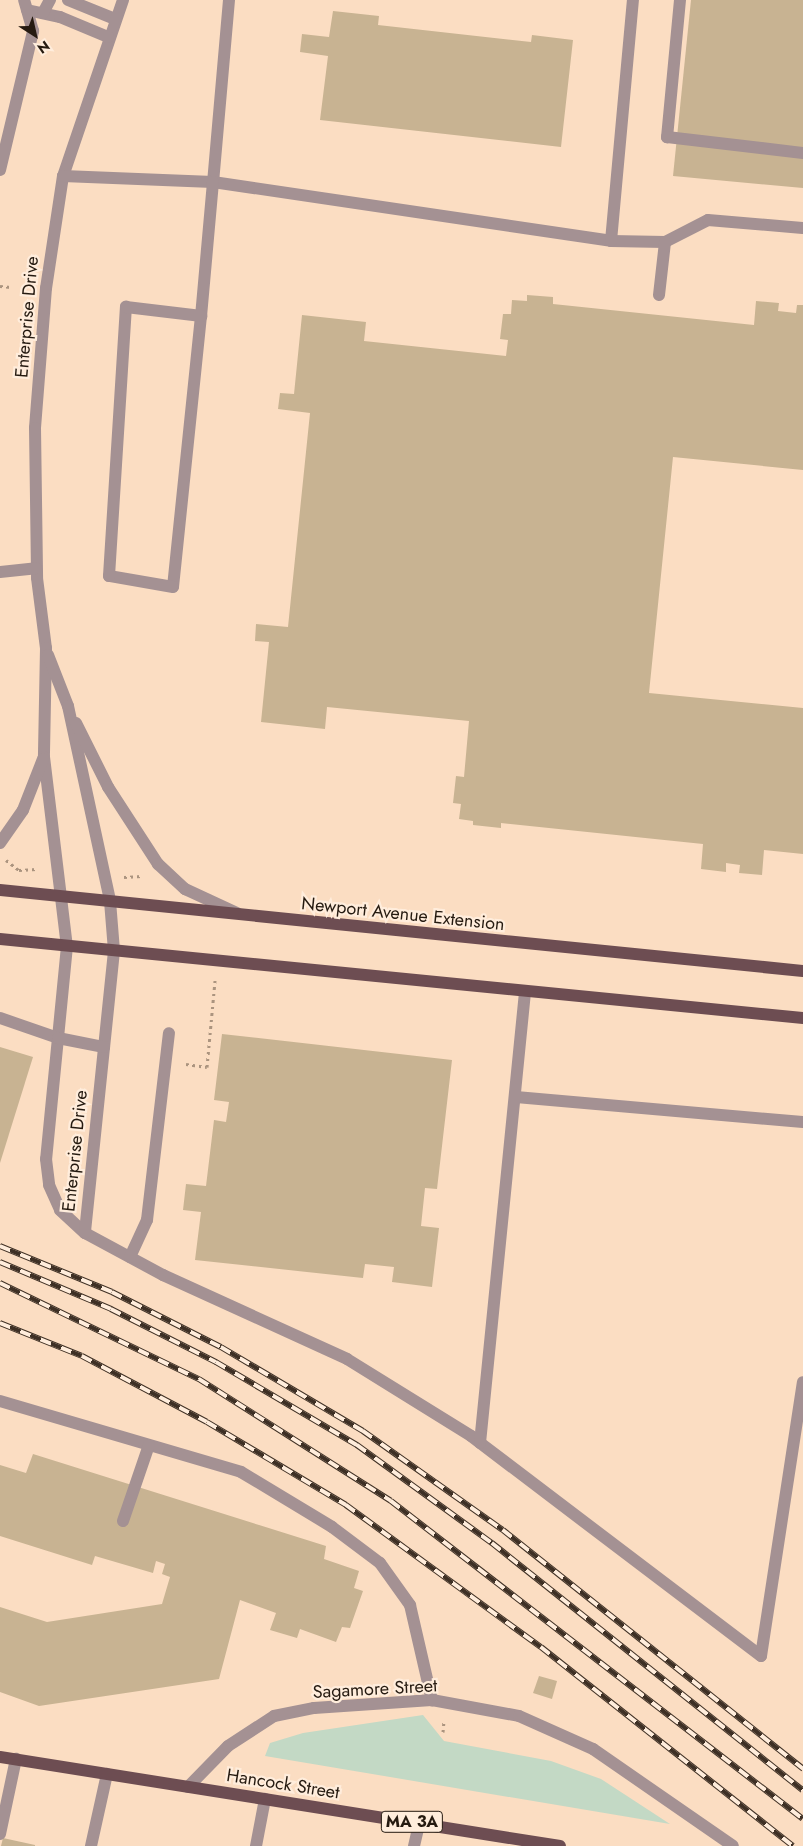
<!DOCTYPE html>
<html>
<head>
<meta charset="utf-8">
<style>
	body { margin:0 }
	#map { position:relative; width:803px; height:1846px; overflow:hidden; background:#fbddc2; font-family:Jost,sans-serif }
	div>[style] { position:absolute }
	.green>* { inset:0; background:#c3d9c5 }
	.building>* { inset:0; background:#c8b392 }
	.path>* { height:3px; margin-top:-1.5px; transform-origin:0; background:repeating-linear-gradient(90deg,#ab947f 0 2.5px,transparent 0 6.5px) }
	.minor>* { height:12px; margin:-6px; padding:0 6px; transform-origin:6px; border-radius:6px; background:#a49193 }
	.major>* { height:12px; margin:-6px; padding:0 6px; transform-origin:6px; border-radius:6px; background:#6d4d52 }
	.rail>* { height:5.5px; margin-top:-2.75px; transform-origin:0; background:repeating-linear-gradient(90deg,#ffeddc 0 11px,#3e3025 0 22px); box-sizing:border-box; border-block:1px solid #3e3025 }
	span { translate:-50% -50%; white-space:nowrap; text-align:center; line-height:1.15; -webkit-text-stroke:4.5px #ffeddc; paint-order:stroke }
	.shield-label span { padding:1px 4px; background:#ffeddc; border:1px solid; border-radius:4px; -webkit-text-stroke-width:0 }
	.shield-label { font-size:16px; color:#251a10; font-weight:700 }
	.street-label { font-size:18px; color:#251a10 }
	.north { position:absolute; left:10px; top:10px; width:50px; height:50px; -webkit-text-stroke:4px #ffeddc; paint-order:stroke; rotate:145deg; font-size:14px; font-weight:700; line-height:20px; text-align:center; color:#251a10 }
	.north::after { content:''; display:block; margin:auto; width:18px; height:22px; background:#251a10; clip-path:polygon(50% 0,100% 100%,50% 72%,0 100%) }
</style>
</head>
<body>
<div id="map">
	<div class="green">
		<div style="clip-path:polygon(423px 1715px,444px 1741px,551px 1761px,601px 1779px,670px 1824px,265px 1756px,270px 1743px,303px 1733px)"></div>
	</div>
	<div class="building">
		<div style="clip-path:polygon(691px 0,803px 0,803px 188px,673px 176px)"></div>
		<div style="clip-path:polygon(333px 11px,379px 16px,378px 25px,531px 42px,532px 35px,573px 40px,561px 147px,320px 120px,328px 56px,300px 52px,302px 34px,329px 37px)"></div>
		<div style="clip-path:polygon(527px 295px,553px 297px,553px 304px,754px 325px,756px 301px,779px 303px,778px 311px,796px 313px,797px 305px,803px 305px,803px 470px,673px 457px,649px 693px,803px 708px,803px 854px,764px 850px,762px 875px,739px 873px,740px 865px,726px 863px,726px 872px,701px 869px,703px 844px,501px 823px,501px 828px,473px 825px,473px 821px,459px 819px,461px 804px,453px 803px,456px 776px,464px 777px,469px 721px,327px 707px,325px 729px,261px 722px,269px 642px,255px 641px,256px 624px,288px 627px,310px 413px,278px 409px,280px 393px,294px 394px,302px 315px,366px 322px,364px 341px,506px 356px,508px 340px,500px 339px,503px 314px,511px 314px,512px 300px,527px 301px)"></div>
		<div style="clip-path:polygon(222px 1034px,452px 1060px,437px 1189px,425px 1188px,421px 1226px,439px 1228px,432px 1287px,392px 1282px,394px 1267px,365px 1264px,363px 1278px,195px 1260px,201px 1212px,183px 1210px,186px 1184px,206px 1186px,214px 1120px,226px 1122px,229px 1102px,214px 1100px)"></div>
		<div style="clip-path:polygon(0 1047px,33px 1057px,0 1163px)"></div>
		<div style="clip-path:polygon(33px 1454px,326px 1546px,324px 1559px,359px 1571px,354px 1588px,363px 1591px,350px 1628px,342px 1627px,336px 1642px,300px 1629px,297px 1638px,270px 1630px,276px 1613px,240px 1600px,219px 1679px,39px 1706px,0 1692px,0 1607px,47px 1622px,162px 1604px,170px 1577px,162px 1574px,165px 1564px,156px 1561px,153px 1573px,95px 1556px,92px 1565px,0 1536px,0 1465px,26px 1473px)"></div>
		<div style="clip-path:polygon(539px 1676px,557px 1681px,552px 1699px,533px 1693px)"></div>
		<div style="clip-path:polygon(3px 1838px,35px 1845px,35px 1846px,1px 1846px)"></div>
	</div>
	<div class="path">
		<div style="left:0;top:286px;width:11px;rotate:5deg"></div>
		<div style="left:6px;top:860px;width:16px;rotate:38deg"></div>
		<div style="left:19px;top:870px;width:18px;rotate:-3deg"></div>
		<div style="left:124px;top:877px;width:18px;rotate:-3deg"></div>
		<div style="left:186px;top:1064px;width:21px;rotate:8deg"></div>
		<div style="left:207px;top:1067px;width:87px;rotate:-84.7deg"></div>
		<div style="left:443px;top:1732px;width:11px;rotate:-85deg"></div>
	</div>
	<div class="minor">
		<div style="left:68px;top:0;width:51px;rotate:22deg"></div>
		<div style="left:123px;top:0;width:186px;rotate:108.8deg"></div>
		<div style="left:63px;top:176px;width:113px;rotate:98.6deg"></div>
		<div style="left:46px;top:288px;width:140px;rotate:94.5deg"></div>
		<div style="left:35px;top:428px;width:150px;rotate:89.2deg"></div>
		<div style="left:37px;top:578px;width:71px;rotate:82.7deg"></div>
		<div style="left:46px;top:648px;width:109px;rotate:91.1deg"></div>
		<div style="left:44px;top:757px;width:190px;rotate:83.1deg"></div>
		<div style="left:67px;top:946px;width:214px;rotate:95.6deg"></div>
		<div style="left:46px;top:1159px;width:26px;rotate:83deg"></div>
		<div style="left:49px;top:1185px;width:27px;rotate:66deg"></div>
		<div style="left:60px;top:1210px;width:34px;rotate:43deg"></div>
		<div style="left:85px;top:1233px;width:89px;rotate:28.3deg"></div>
		<div style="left:163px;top:1275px;width:202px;rotate:24.5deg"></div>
		<div style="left:347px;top:1359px;width:146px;rotate:31.8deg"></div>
		<div style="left:471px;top:1436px;width:364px;rotate:37.2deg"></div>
		<div style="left:761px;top:1656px;width:277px;rotate:-81.3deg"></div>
		<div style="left:229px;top:0;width:183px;rotate:95deg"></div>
		<div style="left:213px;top:182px;width:402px;rotate:8.4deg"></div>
		<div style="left:611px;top:241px;width:54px;rotate:1.1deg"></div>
		<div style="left:665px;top:242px;width:48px;rotate:-27.1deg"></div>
		<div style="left:708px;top:220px;width:95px;rotate:4.8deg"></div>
		<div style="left:680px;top:0;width:138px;rotate:95.4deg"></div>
		<div style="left:667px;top:137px;width:137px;rotate:6.7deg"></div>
		<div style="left:27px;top:10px;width:34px;rotate:12deg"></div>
		<div style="left:60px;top:17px;width:52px;rotate:22.6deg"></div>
		<div style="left:43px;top:13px;width:15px;rotate:-62deg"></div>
		<div style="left:0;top:170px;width:143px;rotate:-76.6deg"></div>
		<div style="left:33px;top:31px;width:32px;rotate:-106deg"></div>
		<div style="left:63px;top:176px;width:150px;rotate:2.3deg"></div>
		<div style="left:213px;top:182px;width:135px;rotate:95.1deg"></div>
		<div style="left:201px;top:316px;width:272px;rotate:95.9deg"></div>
		<div style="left:173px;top:587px;width:65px;rotate:-170.2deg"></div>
		<div style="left:109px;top:576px;width:270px;rotate:-86.4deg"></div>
		<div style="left:126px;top:307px;width:76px;rotate:6.8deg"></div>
		<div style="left:611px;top:241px;width:242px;rotate:-84.8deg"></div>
		<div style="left:659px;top:295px;width:53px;rotate:-83.5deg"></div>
		<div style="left:0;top:572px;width:36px;rotate:-6deg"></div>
		<div style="left:48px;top:655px;width:55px;rotate:68.6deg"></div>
		<div style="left:68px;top:706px;width:199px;rotate:77.8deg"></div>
		<div style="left:110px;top:901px;width:50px;rotate:85.4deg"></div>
		<div style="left:114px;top:951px;width:283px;rotate:95.9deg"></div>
		<div style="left:76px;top:723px;width:72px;rotate:63.4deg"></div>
		<div style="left:108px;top:787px;width:92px;rotate:57deg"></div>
		<div style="left:158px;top:864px;width:37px;rotate:43deg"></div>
		<div style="left:185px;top:889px;width:57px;rotate:24.8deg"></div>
		<div style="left:0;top:843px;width:40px;rotate:-55.1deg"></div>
		<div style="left:23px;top:810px;width:55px;rotate:-68.6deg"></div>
		<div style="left:0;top:1018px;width:61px;rotate:19deg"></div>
		<div style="left:58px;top:1038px;width:47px;rotate:11.1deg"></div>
		<div style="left:516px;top:1097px;width:288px;rotate:5deg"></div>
		<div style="left:130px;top:1257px;width:41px;rotate:-65.3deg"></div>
		<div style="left:147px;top:1220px;width:188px;rotate:-83.3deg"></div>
		<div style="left:0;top:1401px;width:251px;rotate:16.4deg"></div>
		<div style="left:241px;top:1472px;width:106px;rotate:31.1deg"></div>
		<div style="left:332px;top:1527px;width:60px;rotate:36.9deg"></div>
		<div style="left:380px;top:1563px;width:52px;rotate:54.5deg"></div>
		<div style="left:410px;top:1605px;width:98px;rotate:77deg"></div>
		<div style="left:480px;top:1443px;width:454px;rotate:-84.3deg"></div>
		<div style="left:123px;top:1521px;width:80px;rotate:-71.1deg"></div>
		<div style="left:188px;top:1787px;width:57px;rotate:-45.7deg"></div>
		<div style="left:228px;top:1746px;width:55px;rotate:-33.1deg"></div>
		<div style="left:274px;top:1716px;width:41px;rotate:-11.3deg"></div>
		<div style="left:314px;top:1708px;width:118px;rotate:-3.9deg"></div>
		<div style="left:432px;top:1700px;width:88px;rotate:10.4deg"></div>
		<div style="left:519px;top:1716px;width:81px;rotate:24deg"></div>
		<div style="left:593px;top:1749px;width:170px;rotate:34.7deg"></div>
		<div style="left:0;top:1834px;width:77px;rotate:-78deg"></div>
		<div style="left:91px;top:1846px;width:74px;rotate:-77.5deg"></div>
		<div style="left:256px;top:1846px;width:48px;rotate:-79.2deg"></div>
		<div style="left:414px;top:1846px;width:23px;rotate:-77deg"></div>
	</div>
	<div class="major">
		<div style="left:0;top:890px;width:807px;rotate:5.76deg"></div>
		<div style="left:0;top:939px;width:807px;rotate:5.62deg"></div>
		<div style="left:0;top:1757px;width:567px;rotate:9.03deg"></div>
	</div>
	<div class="rail">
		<div style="left:0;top:1246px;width:121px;rotate:22.3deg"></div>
		<div style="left:112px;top:1292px;width:122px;rotate:26.8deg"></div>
		<div style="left:221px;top:1347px;width:165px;rotate:30.6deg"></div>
		<div style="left:363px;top:1431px;width:171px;rotate:35.3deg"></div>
		<div style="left:503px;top:1530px;width:384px;rotate:38.5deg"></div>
		<div style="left:0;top:1262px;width:121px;rotate:22.9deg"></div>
		<div style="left:111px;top:1309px;width:118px;rotate:26.8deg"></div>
		<div style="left:216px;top:1362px;width:164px;rotate:30.5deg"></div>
		<div style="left:357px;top:1445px;width:167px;rotate:36deg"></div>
		<div style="left:492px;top:1543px;width:397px;rotate:38.5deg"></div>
		<div style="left:0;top:1283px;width:221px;rotate:25.8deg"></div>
		<div style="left:199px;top:1379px;width:227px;rotate:32.4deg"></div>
		<div style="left:391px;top:1501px;width:520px;rotate:37.66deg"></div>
		<div style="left:0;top:1323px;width:88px;rotate:21.9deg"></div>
		<div style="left:82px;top:1356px;width:141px;rotate:27.8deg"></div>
		<div style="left:207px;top:1422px;width:162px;rotate:30.8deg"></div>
		<div style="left:346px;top:1505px;width:241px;rotate:36.1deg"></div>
		<div style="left:541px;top:1647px;width:321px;rotate:38.3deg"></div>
	</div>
	<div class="shield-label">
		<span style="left:412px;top:1822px">MA 3A</span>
	</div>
	<div class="street-label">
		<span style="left:27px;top:317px;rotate:-85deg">Enterprise Drive</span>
		<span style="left:403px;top:914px;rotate:6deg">Newport Avenue Extension</span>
		<span style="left:75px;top:1151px;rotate:-84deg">Enterprise Drive</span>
		<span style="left:375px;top:1689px;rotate:-3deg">Sagamore Street</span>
		<span style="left:283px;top:1784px;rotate:9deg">Hancock Street</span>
	</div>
	<div class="north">N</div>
</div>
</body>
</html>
